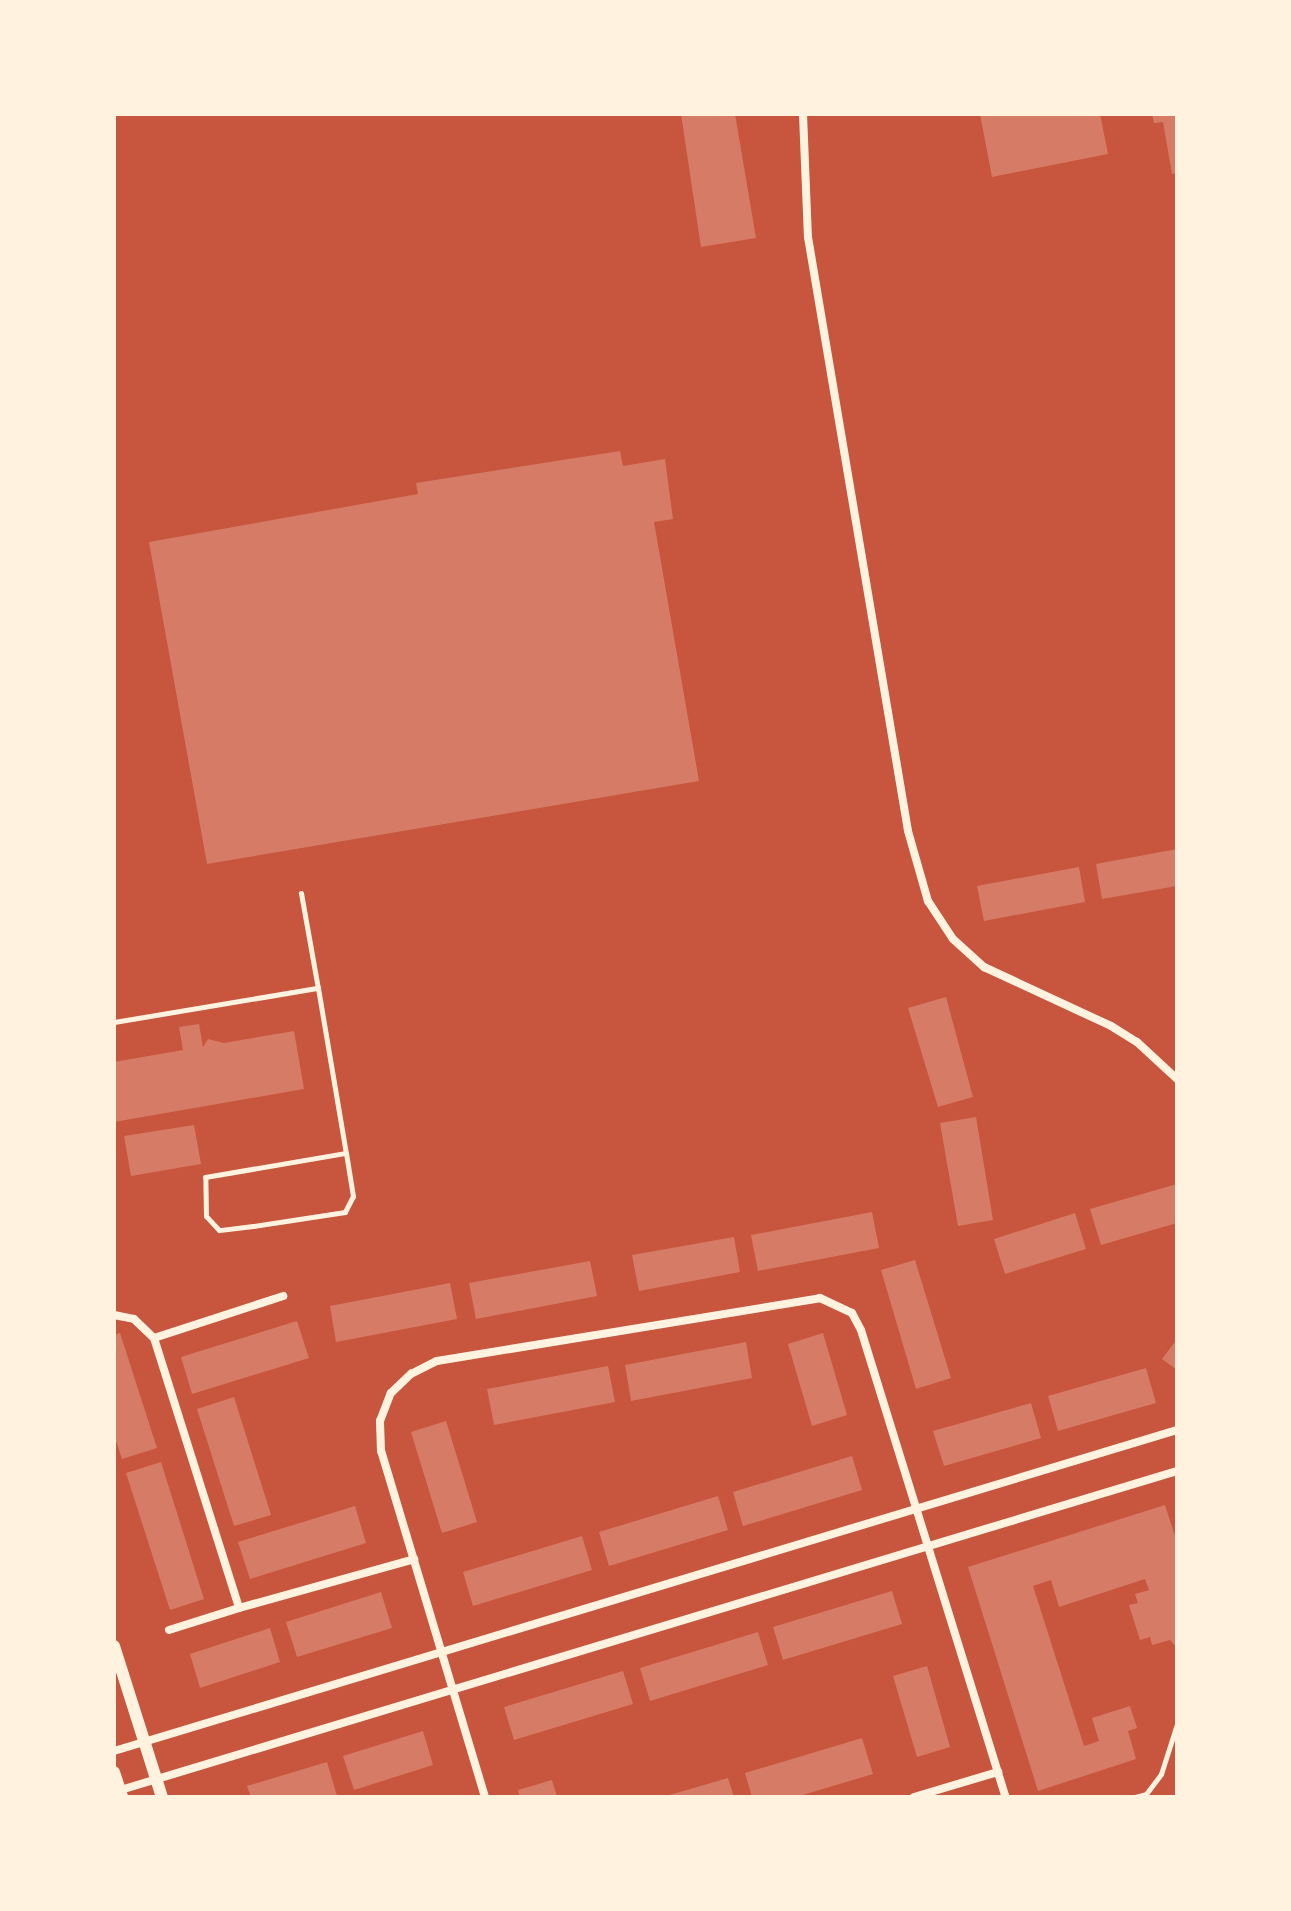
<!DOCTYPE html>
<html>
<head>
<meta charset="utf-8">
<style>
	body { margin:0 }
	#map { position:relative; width:1291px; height:1911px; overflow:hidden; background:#c8553d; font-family:Helvetica,sans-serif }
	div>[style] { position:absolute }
	.building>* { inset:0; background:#d67c66 }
	.service>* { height:5px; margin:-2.5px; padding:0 2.5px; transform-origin:2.5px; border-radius:2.5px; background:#fff3e0 }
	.minor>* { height:8px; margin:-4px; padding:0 4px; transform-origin:4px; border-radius:4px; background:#fff3e0 }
	.tertiary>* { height:12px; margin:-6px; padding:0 6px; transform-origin:6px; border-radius:6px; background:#fff3e0 }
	span { translate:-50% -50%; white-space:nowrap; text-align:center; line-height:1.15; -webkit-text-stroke:7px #fff3e0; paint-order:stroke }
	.frame { position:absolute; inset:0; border:116px solid #fff3e0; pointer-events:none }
</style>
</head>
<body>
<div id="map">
	<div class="building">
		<div style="clip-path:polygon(681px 114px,735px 114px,756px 238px,701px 247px)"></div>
		<div style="clip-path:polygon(980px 114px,1100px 114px,1108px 154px,992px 177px)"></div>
		<div style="clip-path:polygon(1152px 114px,1177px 114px,1177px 173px,1172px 174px,1163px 122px,1154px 123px)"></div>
		<div style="clip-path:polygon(620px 451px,623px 466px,665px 459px,673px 519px,654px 522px,699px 781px,207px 864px,149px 542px,418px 494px,416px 483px)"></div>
		<div style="clip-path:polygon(1177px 849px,1177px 886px,1102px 899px,1096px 864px)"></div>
		<div style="clip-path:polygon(1079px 867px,1085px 902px,984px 921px,977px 886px)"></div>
		<div style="clip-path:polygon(946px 997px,973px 1097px,938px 1107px,908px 1008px)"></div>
		<div style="clip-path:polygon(199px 1024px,203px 1047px,208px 1039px,224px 1043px,294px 1031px,304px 1089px,114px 1122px,114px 1062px,183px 1050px,179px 1027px)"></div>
		<div style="clip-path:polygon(976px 1117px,993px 1220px,958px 1226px,940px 1123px)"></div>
		<div style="clip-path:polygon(194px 1125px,201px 1164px,131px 1176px,124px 1136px)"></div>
		<div style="clip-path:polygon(1177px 1184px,1177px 1223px,1101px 1245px,1090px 1209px)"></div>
		<div style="clip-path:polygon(872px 1212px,879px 1248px,758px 1271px,751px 1235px)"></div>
		<div style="clip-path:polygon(1075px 1213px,1086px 1249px,1005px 1274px,994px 1239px)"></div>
		<div style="clip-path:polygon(734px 1237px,740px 1272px,639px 1291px,632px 1255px)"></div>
		<div style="clip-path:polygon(915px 1260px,951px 1378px,916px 1389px,881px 1270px)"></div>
		<div style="clip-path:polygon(590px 1261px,597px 1296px,476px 1319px,469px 1283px)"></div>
		<div style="clip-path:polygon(450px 1283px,457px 1319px,336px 1342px,330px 1306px)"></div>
		<div style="clip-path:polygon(297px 1321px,309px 1358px,192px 1394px,181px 1357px)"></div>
		<div style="clip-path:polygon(120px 1333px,157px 1448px,122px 1459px,114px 1435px,114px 1335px)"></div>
		<div style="clip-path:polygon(823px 1333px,847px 1415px,812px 1426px,788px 1344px)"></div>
		<div style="clip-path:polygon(1177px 1339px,1177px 1370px,1162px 1359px)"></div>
		<div style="clip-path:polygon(746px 1342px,752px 1378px,631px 1401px,625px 1365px)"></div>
		<div style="clip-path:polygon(608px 1366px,615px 1402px,494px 1425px,487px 1389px)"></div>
		<div style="clip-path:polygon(1146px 1368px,1156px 1403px,1058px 1431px,1048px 1396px)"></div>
		<div style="clip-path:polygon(234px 1397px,271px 1515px,234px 1526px,197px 1409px)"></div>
		<div style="clip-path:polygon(1031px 1403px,1041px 1438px,944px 1466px,933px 1431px)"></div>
		<div style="clip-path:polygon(446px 1421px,477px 1522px,442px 1533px,411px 1432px)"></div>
		<div style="clip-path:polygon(852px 1456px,862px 1490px,743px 1526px,733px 1492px)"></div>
		<div style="clip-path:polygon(161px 1462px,204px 1599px,170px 1610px,126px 1473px)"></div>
		<div style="clip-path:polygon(718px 1496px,728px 1530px,609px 1566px,599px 1532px)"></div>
		<div style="clip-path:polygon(1165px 1505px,1177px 1542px,1177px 1648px,1170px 1640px,1152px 1645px,1150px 1637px,1140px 1640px,1129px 1605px,1138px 1603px,1135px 1594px,1149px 1590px,1145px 1579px,1059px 1607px,1051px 1580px,1033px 1586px,1084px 1746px,1099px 1741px,1092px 1718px,1130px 1706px,1137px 1728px,1128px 1731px,1136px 1759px,1038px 1791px,968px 1567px)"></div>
		<div style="clip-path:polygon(355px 1506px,366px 1543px,250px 1579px,238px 1542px)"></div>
		<div style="clip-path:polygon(582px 1536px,592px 1570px,473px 1606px,463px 1572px)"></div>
		<div style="clip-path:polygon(892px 1591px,902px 1624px,783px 1660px,773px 1627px)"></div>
		<div style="clip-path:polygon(381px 1592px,392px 1628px,297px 1657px,286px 1622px)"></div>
		<div style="clip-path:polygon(270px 1628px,280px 1662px,200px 1688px,190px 1654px)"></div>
		<div style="clip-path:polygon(758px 1632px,768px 1665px,650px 1701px,640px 1668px)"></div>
		<div style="clip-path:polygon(927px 1666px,950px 1747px,917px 1757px,893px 1676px)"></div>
		<div style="clip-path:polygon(623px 1671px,633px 1704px,514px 1740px,504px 1707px)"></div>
		<div style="clip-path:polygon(423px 1731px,433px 1765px,354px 1790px,343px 1756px)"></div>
		<div style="clip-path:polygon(862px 1738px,873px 1774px,796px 1797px,752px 1797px,745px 1773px)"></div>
		<div style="clip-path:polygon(327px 1762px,337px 1796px,251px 1797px,247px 1786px)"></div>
		<div style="clip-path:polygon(728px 1778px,734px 1797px,667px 1797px,666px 1796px)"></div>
		<div style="clip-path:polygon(552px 1780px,557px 1797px,520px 1797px,518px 1790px)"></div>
	</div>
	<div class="service">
		<div style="left:301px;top:893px;width:97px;rotate:79.9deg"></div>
		<div style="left:318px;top:988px;width:167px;rotate:80.4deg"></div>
		<div style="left:346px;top:1153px;width:44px;rotate:80.8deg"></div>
		<div style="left:353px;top:1196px;width:18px;rotate:117deg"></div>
		<div style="left:345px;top:1212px;width:93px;rotate:171.3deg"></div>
		<div style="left:253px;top:1226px;width:34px;rotate:173deg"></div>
		<div style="left:219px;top:1230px;width:19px;rotate:-133deg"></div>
		<div style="left:206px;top:1216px;width:39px;rotate:-91deg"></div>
		<div style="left:205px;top:1177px;width:143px;rotate:-9.7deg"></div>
		<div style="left:114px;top:1022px;width:207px;rotate:-9.5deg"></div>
		<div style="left:1135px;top:1797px;width:11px;rotate:-15deg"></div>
		<div style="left:1146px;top:1794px;width:25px;rotate:-53deg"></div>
		<div style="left:1161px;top:1774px;width:52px;rotate:-72.3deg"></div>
	</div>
	<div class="minor">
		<div style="left:803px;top:114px;width:123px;rotate:87.7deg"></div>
		<div style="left:808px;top:237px;width:602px;rotate:80.44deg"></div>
		<div style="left:908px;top:831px;width:73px;rotate:74.1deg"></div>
		<div style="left:928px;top:901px;width:45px;rotate:56.7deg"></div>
		<div style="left:953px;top:939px;width:42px;rotate:42.1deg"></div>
		<div style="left:984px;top:967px;width:140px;rotate:24.9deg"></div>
		<div style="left:1111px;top:1026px;width:31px;rotate:32deg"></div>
		<div style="left:1137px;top:1042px;width:54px;rotate:42.8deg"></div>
		<div style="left:114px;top:1315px;width:20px;rotate:11deg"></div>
		<div style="left:134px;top:1319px;width:28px;rotate:44deg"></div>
		<div style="left:154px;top:1338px;width:283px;rotate:72.5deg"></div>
		<div style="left:239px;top:1608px;width:182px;rotate:-15.6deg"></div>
		<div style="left:154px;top:1338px;width:136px;rotate:-18deg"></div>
		<div style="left:169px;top:1630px;width:73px;rotate:-17.4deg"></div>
		<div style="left:114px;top:1751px;width:1110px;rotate:-16.8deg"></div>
		<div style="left:114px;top:1792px;width:1110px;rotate:-16.8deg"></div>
		<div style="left:485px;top:1797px;width:361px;rotate:-106.7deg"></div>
		<div style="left:381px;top:1451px;width:30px;rotate:-92deg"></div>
		<div style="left:380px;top:1421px;width:30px;rotate:-69deg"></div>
		<div style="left:391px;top:1393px;width:28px;rotate:-44deg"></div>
		<div style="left:411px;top:1374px;width:29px;rotate:-27deg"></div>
		<div style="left:437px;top:1361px;width:388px;rotate:-9.3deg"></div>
		<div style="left:820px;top:1298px;width:35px;rotate:25deg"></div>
		<div style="left:852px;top:1313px;width:19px;rotate:62deg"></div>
		<div style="left:861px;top:1330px;width:489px;rotate:72.8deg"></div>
		<div style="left:914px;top:1797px;width:88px;rotate:-16.6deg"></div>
	</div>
	<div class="tertiary">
		<div style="left:114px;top:1646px;width:158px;rotate:72.4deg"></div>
		<div style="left:114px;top:1772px;width:26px;rotate:72deg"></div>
	</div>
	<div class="frame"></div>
</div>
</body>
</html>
